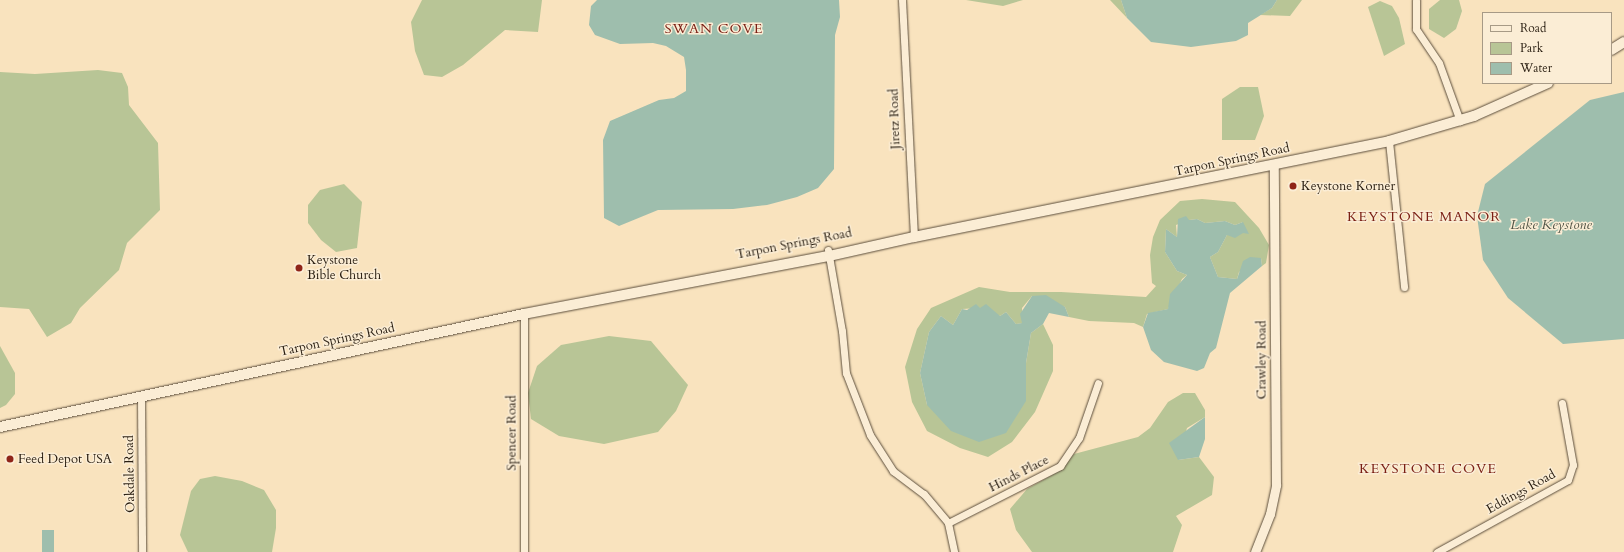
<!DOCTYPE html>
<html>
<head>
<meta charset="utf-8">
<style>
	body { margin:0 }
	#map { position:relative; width:1624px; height:552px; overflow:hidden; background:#f9e3be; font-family:Cardo,serif }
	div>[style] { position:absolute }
	.green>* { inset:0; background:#b8c596 }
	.water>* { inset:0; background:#9ebead }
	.roads { filter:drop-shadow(0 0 1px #5c4e3c) drop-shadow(0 0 1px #5c4e3c) }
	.minor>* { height:7px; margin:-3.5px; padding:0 3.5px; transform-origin:3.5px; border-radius:3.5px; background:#fbedd5 }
	.tertiary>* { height:9px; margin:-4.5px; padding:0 4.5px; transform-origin:4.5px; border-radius:4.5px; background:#fbedd5 }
	.secondary>* { height:10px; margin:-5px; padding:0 5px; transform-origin:5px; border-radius:5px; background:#fbedd5 }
	.dots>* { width:11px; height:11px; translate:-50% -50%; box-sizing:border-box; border:2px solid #fbedd5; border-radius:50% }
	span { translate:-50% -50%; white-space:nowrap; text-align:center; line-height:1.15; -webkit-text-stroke:3px #fbedd5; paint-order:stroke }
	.street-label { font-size:13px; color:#281d10 }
	.poi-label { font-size:13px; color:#281d10 }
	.left { translate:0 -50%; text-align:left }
	.neighbourhood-label { font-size:14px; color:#7a1f14; letter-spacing:1px }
	.water-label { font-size:14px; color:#515547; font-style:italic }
	.legend { position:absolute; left:1482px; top:12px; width:130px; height:72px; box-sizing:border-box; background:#fbedd5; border:1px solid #a79a86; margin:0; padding:5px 7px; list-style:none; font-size:12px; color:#281d10 }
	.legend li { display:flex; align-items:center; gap:8px; height:20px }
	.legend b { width:20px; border:1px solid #a79a86 }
</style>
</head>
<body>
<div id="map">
	<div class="green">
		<div style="clip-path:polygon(422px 0,542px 0,538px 32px,505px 30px,463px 65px,442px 77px,424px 75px,415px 51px,411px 22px)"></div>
		<div style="clip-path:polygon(966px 0,1023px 0,1003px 6px)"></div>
		<div style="clip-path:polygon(1110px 0,1121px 0,1127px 18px)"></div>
		<div style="clip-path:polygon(1277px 0,1302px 0,1290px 16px,1260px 15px,1272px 8px)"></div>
		<div style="clip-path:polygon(1440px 0,1459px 0,1462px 11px,1456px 29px,1444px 38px,1429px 29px,1429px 9px)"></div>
		<div style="clip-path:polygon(1380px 1px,1392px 6px,1399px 18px,1405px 44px,1384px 56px,1368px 7px)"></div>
		<div style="clip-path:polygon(98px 70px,122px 73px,128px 87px,129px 105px,158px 143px,160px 210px,127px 243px,119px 270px,80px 308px,71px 323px,47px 337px,29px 309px,0 307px,0 72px,35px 74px)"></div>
		<div style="clip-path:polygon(1240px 87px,1258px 87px,1264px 116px,1255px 140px,1222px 140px,1222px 99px)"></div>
		<div style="clip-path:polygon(344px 184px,362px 202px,357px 248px,336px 252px,321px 240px,308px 223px,308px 205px,320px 190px)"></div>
		<div style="clip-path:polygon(1202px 199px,1235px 202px,1259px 228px,1269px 245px,1266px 263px,1262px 266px,1261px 258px,1239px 272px,1237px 279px,1218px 277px,1210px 257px,1218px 252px,1227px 235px,1243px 222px,1235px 225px,1225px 221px,1205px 223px,1197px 219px,1189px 220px,1176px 225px,1177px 237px,1166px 229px,1165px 252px,1177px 271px,1187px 275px,1182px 279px,1168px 309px,1147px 314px,1143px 327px,1134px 323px,1089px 321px,1069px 317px,1065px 307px,1032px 296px,1022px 308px,1023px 323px,1016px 324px,1006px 312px,1000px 316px,979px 308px,962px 309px,953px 325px,941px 316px,929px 332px,920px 373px,927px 405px,1026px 401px,1026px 363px,1031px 333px,1043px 324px,1053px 345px,1053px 371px,1035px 412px,1012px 442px,988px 457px,960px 448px,927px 431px,912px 402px,905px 367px,917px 329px,931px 308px,979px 287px,1010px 292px,1061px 292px,1146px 297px,1156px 286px,1152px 283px,1150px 255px,1153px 237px,1160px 220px,1180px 201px)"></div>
		<div style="clip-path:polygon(609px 336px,651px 341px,688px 385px,676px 411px,658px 432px,604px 444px,559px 436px,531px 419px,528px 393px,537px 366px,561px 345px)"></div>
		<div style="clip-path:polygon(0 346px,15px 373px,15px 394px,6px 405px,0 408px)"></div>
		<div style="clip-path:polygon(1183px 393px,1195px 393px,1205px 410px,1205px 417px,1187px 428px,1178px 460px,1199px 457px,1214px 477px,1212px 495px,1176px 516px,1182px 525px,1173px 552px,1032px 552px,1016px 530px,1010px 509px,1027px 489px,1061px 470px,1074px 454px,1138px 437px,1150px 428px,1168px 402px)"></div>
		<div style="clip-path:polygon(215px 476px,242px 481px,264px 490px,276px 510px,276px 528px,272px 552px,188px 552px,180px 535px,191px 491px,200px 479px)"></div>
	</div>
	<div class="water">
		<div style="clip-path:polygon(597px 0,839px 0,840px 17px,835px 35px,834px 169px,818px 188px,797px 197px,767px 205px,733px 209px,658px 210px,619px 226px,604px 218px,603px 140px,610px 121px,659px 100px,674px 98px,686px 91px,686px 70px,684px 57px,666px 46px,653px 43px,620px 44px,595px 35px,589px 25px,591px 6px)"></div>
		<div style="clip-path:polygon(1121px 0,1277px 0,1272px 8px,1248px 23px,1248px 35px,1236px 41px,1191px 47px,1151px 42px,1127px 18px)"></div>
		<div style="clip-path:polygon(1624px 92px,1624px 339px,1563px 344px,1508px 298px,1483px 260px,1477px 216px,1485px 184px,1590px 100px)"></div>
		<div style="clip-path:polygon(1186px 216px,1189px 220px,1197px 219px,1205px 223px,1225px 221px,1235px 225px,1243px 222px,1249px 234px,1243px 233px,1235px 238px,1227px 235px,1218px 252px,1210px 257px,1218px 277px,1237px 279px,1243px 261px,1250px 257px,1261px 258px,1262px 266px,1230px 293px,1216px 348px,1210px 353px,1204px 368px,1197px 371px,1164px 362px,1151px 350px,1143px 327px,1148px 313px,1168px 309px,1170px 294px,1187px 275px,1177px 271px,1165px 252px,1166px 229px,1177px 237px,1178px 219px)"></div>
		<div style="clip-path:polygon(1046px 295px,1065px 307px,1069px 317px,1049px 313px,1043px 324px,1031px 333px,1026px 363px,1026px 401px,1006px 433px,979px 442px,951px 431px,927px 405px,920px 373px,929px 332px,941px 316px,953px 325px,962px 309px,967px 310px,976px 304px,980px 308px,986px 304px,1000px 316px,1006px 312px,1016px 324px,1022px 323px,1020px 314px,1032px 296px)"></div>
		<div style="clip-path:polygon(1205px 417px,1205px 439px,1199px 457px,1178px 460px,1169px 443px)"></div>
		<div style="clip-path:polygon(42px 530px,54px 530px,54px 552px,42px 552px)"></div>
	</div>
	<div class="roads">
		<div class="minor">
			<div style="left:902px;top:0;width:237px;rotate:87.1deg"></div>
			<div style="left:1416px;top:0;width:29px;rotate:90deg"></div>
			<div style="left:1416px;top:29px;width:41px;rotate:55.9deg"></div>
			<div style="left:1439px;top:63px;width:62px;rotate:70.1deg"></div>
			<div style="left:1389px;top:141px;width:147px;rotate:84.1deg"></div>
			<div style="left:828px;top:250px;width:82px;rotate:80.2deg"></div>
			<div style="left:842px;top:331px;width:42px;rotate:84.6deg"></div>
			<div style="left:846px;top:373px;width:66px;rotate:68.8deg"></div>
			<div style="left:870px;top:435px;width:43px;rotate:57.4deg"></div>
			<div style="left:893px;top:471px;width:39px;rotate:37deg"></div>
			<div style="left:924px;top:494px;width:38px;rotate:50deg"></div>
			<div style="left:948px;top:523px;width:30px;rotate:78deg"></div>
			<div style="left:524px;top:314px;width:238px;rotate:90deg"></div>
			<div style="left:141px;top:396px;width:156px;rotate:89.6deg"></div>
			<div style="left:948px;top:523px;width:126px;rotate:-27deg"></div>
			<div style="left:1060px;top:466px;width:34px;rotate:-56deg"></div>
			<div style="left:1079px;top:438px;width:58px;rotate:-70.9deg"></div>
			<div style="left:1437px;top:552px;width:149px;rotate:-28.8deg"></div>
			<div style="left:1568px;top:480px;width:16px;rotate:-72deg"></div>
			<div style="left:1573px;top:465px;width:63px;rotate:-100.1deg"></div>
		</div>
		<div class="tertiary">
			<div style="left:1255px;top:552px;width:41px;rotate:-68.5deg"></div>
			<div style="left:1270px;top:514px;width:30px;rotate:-78deg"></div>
			<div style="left:1276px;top:485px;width:320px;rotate:-90.4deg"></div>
		</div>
		<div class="secondary">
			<div style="left:1611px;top:50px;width:15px;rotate:-32deg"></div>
			<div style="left:0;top:427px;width:536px;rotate:-12.17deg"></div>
			<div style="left:524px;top:314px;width:310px;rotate:-10.8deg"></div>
			<div style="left:829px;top:256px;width:87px;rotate:-12.6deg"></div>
			<div style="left:914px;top:237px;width:485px;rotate:-11.4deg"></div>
			<div style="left:1389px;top:141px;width:89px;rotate:-16.4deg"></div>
			<div style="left:1474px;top:116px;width:81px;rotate:-24deg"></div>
		</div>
	</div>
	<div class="dots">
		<div style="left:1293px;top:186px;background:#8f2418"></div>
		<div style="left:299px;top:268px;background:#8f2418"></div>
		<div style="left:10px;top:459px;background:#8f2418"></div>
	</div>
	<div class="street-label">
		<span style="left:895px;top:119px;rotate:-92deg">Jiretz Road</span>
		<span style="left:1232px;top:160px;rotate:-12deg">Tarpon Springs Road</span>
		<span style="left:794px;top:244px;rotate:-11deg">Tarpon Springs Road</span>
		<span style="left:337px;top:340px;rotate:-12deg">Tarpon Springs Road</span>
		<span style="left:1262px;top:360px;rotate:-90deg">Crawley Road</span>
		<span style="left:512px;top:433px;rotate:-90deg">Spencer Road</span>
		<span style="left:130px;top:474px;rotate:-91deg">Oakdale Road</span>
		<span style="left:1019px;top:474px;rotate:-27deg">Hinds Place</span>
		<span style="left:1521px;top:492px;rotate:-29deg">Eddings Road</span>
	</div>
	<div class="poi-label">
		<span class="left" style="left:1301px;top:186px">Keystone Korner</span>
		<span class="left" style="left:307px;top:268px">Keystone<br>Bible Church</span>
		<span class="left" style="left:18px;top:459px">Feed Depot USA</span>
	</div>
	<div class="neighbourhood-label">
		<span style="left:714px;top:29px">SWAN COVE</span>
		<span style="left:1424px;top:217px">KEYSTONE MANOR</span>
		<span style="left:1428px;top:469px">KEYSTONE COVE</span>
	</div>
	<div class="water-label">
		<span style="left:1551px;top:225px">Lake Keystone</span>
	</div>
	<ul class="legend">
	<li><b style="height:5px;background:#fbedd5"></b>Road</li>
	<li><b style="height:11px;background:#b8c596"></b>Park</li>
	<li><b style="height:11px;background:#9ebead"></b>Water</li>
	</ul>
</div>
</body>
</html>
